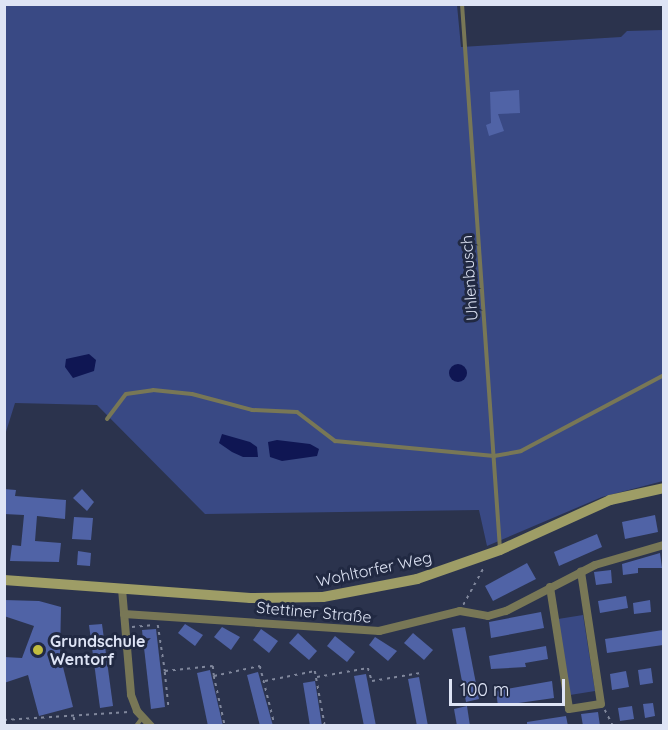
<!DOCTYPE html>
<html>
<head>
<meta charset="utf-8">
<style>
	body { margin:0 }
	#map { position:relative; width:668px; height:730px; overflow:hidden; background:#2b334d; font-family:Quicksand,sans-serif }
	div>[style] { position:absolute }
	.green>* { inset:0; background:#394984 }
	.water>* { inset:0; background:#0f1653 }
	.round { border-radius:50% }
	.building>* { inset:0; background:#5063a6 }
	.path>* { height:1.5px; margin-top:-0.75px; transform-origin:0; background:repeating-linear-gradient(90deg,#80879c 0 3px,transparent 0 7.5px) }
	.lane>* { height:4px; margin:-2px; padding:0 2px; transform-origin:2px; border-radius:2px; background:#787756 }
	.street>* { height:8px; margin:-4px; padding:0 4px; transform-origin:4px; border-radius:4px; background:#787756 }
	.secondary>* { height:10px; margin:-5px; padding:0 5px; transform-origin:5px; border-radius:5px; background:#9e9d66 }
	.dots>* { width:16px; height:16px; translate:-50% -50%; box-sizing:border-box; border:3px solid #212942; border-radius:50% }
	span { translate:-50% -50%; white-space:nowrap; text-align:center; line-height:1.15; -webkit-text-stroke:6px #212942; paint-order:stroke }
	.street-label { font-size:16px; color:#dee4f5 }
	.poi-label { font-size:16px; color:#dee4f5; font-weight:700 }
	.left { translate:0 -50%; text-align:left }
	.frame { position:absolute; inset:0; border:6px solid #dee4f5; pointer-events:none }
	.scale { position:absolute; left:449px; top:679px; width:116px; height:27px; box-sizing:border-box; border:3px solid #dee4f5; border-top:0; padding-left:8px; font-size:18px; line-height:21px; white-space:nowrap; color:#dee4f5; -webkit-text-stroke:4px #212942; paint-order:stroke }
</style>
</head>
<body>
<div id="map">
	<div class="green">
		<div style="clip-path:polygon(4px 5px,457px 5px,461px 47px,621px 37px,627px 31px,663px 30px,663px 481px,602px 497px,487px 546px,479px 510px,205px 514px,97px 405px,15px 403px,5px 435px)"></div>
		<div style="clip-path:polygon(583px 615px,595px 691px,570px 695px,558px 619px)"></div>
	</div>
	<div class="water">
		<div style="clip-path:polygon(89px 354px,96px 360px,94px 371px,73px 378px,65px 367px,66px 359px)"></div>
		<div class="round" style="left:449px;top:364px;width:18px;height:18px"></div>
		<div style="clip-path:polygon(222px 434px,250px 442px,257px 447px,258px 457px,243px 457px,232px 452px,219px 443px)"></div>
		<div style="clip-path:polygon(277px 440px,310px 444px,319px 449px,317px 456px,282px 461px,270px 457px,268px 442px)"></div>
	</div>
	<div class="building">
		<div style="clip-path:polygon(519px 90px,520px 113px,498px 114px,504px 131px,489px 136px,486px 125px,491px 123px,490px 92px)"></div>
		<div style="clip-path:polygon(4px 489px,16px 490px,15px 496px,66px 500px,65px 519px,37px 516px,35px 541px,61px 543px,59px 562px,10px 561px,12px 545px,21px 546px,24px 515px,4px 514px)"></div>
		<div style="clip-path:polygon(82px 489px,94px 502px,87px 511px,73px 498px)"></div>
		<div style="clip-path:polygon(655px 515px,658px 532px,625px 539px,622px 522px)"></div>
		<div style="clip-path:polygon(74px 517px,93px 518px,91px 540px,72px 539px)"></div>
		<div style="clip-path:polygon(597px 534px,602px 547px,559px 566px,554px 552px)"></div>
		<div style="clip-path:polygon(78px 551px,91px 553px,90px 566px,77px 565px)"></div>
		<div style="clip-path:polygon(660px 553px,662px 568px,638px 568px,638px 573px,623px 575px,622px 564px)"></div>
		<div style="clip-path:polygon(527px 563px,536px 579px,493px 601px,485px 586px)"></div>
		<div style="clip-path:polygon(611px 570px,612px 583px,596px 585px,594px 572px)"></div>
		<div style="clip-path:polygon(626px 596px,628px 608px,600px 613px,598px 601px)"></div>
		<div style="clip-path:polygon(4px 600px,39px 601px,61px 607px,60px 655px,73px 707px,39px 716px,28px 675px,4px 683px,4px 657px,22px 658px,34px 626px,4px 616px)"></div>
		<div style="clip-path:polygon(650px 600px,651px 612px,634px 614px,633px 603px)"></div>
		<div style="clip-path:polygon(541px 612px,544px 628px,491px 638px,489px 622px)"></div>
		<div style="clip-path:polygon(102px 624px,113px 706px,100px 708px,89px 625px)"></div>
		<div style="clip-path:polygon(185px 624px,203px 635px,195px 646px,178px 633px)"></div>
		<div style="clip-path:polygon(222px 627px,240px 637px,231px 650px,214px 637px)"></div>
		<div style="clip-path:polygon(465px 627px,479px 699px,466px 702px,452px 629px)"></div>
		<div style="clip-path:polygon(156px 629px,165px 707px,151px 709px,142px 630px)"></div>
		<div style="clip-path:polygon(261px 629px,278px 641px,269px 653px,253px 640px)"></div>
		<div style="clip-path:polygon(663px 630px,663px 645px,607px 653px,605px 639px)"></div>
		<div style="clip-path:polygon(298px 633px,317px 651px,309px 660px,289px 643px)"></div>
		<div style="clip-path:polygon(413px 633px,433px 650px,424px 660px,404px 643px)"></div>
		<div style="clip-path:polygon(335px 636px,355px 652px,347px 662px,327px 646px)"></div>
		<div style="clip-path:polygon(375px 637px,397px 651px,388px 661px,369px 645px)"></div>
		<div style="clip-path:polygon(546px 646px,548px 659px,525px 663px,526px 667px,491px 669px,489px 656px)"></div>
		<div style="clip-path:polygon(651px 668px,653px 683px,640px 685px,638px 670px)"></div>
		<div style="clip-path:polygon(210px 670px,223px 726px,208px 726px,197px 673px)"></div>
		<div style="clip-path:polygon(626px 671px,629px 687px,612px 690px,610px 674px)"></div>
		<div style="clip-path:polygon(258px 672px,273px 726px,260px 726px,247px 675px)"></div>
		<div style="clip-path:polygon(366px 674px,376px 726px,364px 726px,354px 676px)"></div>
		<div style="clip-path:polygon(419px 677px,428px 726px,417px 726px,408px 679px)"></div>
		<div style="clip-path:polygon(315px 681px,322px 726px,310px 726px,303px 683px)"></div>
		<div style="clip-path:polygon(552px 681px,554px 698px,498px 706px,496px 691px)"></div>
		<div style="clip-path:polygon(653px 703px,655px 716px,645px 718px,643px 704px)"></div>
		<div style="clip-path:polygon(467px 706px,470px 726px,457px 726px,454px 709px)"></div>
		<div style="clip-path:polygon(632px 706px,634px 719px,620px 721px,618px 708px)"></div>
		<div style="clip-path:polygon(598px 712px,600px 726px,583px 726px,581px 714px)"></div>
		<div style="clip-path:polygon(566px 716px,568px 726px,527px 726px,527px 722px)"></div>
	</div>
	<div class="path">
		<div style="left:463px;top:605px;width:43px;rotate:-61.1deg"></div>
		<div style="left:158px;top:625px;width:47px;rotate:81.3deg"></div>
		<div style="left:165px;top:671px;width:48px;rotate:-5.9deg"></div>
		<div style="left:213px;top:666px;width:10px;rotate:84deg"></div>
		<div style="left:214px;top:676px;width:47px;rotate:-12.3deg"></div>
		<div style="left:260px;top:666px;width:62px;rotate:76deg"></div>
		<div style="left:132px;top:627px;width:22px;rotate:-5deg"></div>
		<div style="left:165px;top:672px;width:37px;rotate:84deg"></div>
		<div style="left:214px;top:676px;width:51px;rotate:77.6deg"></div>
		<div style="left:317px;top:677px;width:52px;rotate:-10deg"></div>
		<div style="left:368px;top:668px;width:14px;rotate:73deg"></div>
		<div style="left:372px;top:681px;width:49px;rotate:-9.5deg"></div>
		<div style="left:265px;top:681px;width:51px;rotate:-11.3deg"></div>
		<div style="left:315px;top:671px;width:56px;rotate:79.7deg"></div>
		<div style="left:605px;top:710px;width:18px;rotate:63deg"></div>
		<div style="left:74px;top:717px;width:9px;rotate:84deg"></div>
		<div style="left:4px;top:720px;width:125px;rotate:-3.7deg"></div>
	</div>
	<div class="lane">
		<div style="left:462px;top:4px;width:546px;rotate:86.01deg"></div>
		<div style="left:107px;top:419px;width:31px;rotate:-53deg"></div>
		<div style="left:126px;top:394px;width:27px;rotate:-8deg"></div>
		<div style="left:153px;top:390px;width:39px;rotate:6deg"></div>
		<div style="left:192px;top:394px;width:62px;rotate:14.9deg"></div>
		<div style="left:252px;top:410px;width:45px;rotate:2.5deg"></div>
		<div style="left:297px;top:412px;width:48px;rotate:37.3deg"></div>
		<div style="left:335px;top:441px;width:160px;rotate:5.4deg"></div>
		<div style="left:494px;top:456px;width:27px;rotate:-10deg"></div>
		<div style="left:521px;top:451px;width:162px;rotate:-28deg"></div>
		<div style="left:136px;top:726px;width:10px;rotate:-53deg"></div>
	</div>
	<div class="street">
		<div style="left:550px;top:587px;width:123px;rotate:81.1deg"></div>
		<div style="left:569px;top:709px;width:32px;rotate:-9deg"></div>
		<div style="left:601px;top:704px;width:134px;rotate:-98.6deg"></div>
		<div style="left:122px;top:589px;width:106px;rotate:85.1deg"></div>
		<div style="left:131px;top:695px;width:17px;rotate:69deg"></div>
		<div style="left:137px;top:711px;width:21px;rotate:47deg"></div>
		<div style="left:124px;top:614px;width:256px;rotate:3.8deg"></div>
		<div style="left:379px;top:631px;width:83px;rotate:-13.9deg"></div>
		<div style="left:460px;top:611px;width:28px;rotate:10deg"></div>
		<div style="left:488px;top:616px;width:19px;rotate:-16deg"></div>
		<div style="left:506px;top:611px;width:100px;rotate:-27.3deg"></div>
		<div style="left:595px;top:565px;width:72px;rotate:-16.2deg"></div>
	</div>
	<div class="secondary">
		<div style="left:4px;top:580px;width:247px;rotate:4.2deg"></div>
		<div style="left:250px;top:598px;width:73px;rotate:-0.8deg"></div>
		<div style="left:323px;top:597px;width:96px;rotate:-10.8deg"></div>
		<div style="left:417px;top:579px;width:88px;rotate:-19.3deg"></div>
		<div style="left:500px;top:550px;width:121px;rotate:-24.4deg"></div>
		<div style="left:610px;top:500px;width:55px;rotate:-12.5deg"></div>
	</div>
	<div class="dots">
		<div style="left:38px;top:650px;background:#c2bd3f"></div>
	</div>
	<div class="street-label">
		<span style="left:469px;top:278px;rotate:-94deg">Uhlenbusch</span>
		<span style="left:374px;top:569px;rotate:-12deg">Wohltorfer Weg</span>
		<span style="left:314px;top:612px;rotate:5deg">Stettiner Straße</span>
	</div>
	<div class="poi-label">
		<span class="left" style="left:50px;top:650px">Grundschule<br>Wentorf</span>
	</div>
	<div class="frame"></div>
	<div class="scale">100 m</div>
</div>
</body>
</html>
